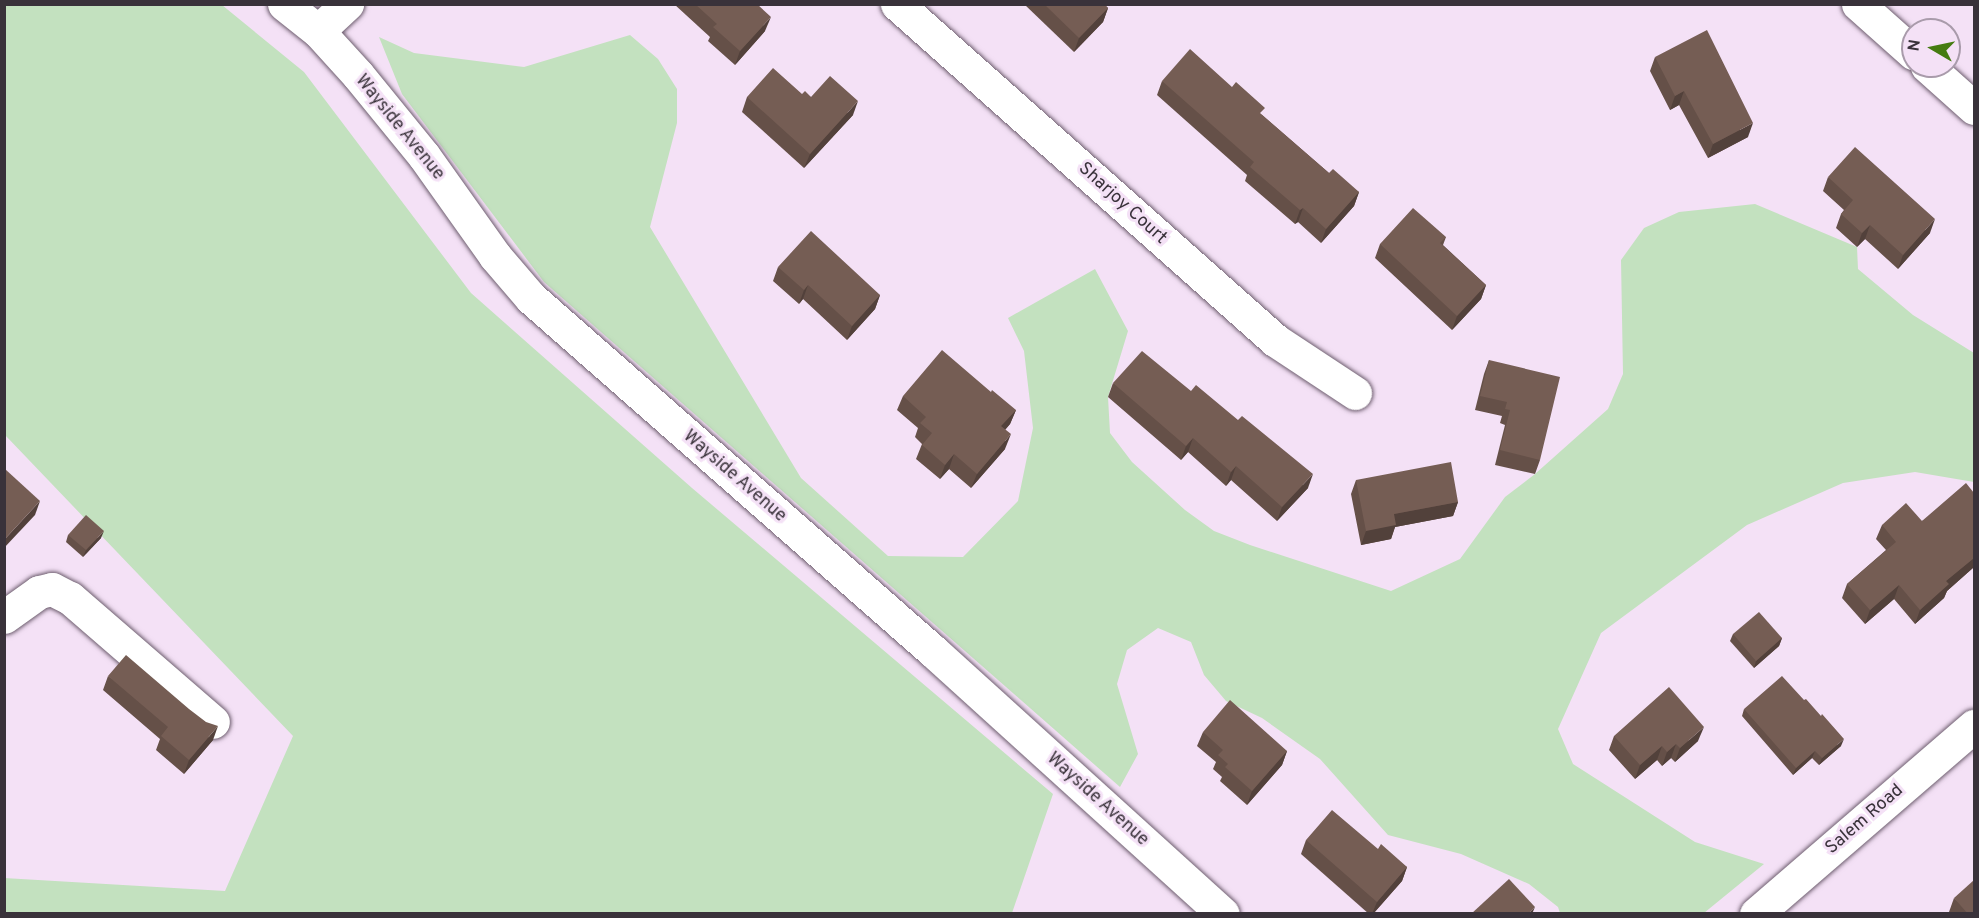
<!DOCTYPE html>
<html>
<head>
<meta charset="utf-8">
<style>
	body { margin:0 }
	#map { position:relative; width:1979px; height:918px; overflow:hidden; background:#f4e1f6; font-family:Overpass,sans-serif }
	div>[style] { position:absolute }
	.green>* { inset:0; background:#c3e1bf }
	.roads { filter:drop-shadow(0 0 2px #6e5e6f) drop-shadow(0 0 2px #6e5e6f) }
	.minor>* { height:33px; margin:-16.5px; padding:0 16.5px; transform-origin:16.5px; border-radius:16.5px; background:#fff }
	.wall>* { inset:0; background:#655048 }
	.shaded-wall>* { inset:0; background:#52413b }
	.building>* { inset:0; background:#755d54 }
	span { translate:-50% -50%; white-space:nowrap; text-align:center; line-height:1.15; -webkit-text-stroke:6px #f4e1f6; paint-order:stroke }
	.street-label { font-size:18px; color:#39323a }
	.frame { position:absolute; inset:0; border:6px solid #39323a; pointer-events:none }
	.north { position:absolute; left:1901px; top:18px; width:60px; height:60px; box-sizing:border-box; background:#f4e1f6; border:2px solid #a99bab; border-radius:50%; rotate:279deg; font-size:16px; font-weight:700; line-height:24px; text-align:center; color:#39323a }
	.north::after { content:''; display:block; margin:auto; width:21px; height:27px; background:#457c11; clip-path:polygon(50% 0,100% 100%,50% 72%,0 100%) }
</style>
</head>
<body>
<div id="map">
	<div class="green">
		<div style="clip-path:polygon(5px 5px,222px 5px,304px 72px,471px 293px,692px 488px,1053px 794px,1012px 913px,5px 914px,4px 878px,225px 891px,293px 736px,5px 435px)"></div>
		<div style="clip-path:polygon(630px 35px,658px 59px,677px 89px,677px 123px,650px 227px,801px 478px,888px 556px,963px 557px,1018px 501px,1033px 428px,1024px 351px,1008px 318px,1095px 269px,1128px 331px,1108px 397px,1110px 433px,1132px 462px,1185px 510px,1214px 531px,1250px 545px,1391px 591px,1460px 559px,1505px 497px,1535px 474px,1608px 409px,1623px 374px,1621px 260px,1644px 228px,1679px 212px,1755px 204px,1857px 247px,1858px 269px,1913px 315px,1974px 353px,1974px 482px,1915px 472px,1843px 483px,1747px 525px,1601px 633px,1558px 729px,1573px 764px,1695px 842px,1764px 864px,1704px 913px,1560px 913px,1558px 907px,1529px 884px,1461px 854px,1388px 835px,1320px 759px,1262px 718px,1226px 701px,1204px 675px,1191px 642px,1158px 628px,1127px 650px,1117px 684px,1138px 754px,1120px 787px,544px 282px,402px 94px,379px 37px,414px 53px,524px 67px)"></div>
	</div>
	<div class="roads">
		<div class="minor">
			<div style="left:284px;top:4px;width:43px;rotate:38.5deg"></div>
			<div style="left:318px;top:31px;width:59px;rotate:47.7deg"></div>
			<div style="left:358px;top:75px;width:104px;rotate:50.8deg"></div>
			<div style="left:424px;top:156px;width:123px;rotate:54.6deg"></div>
			<div style="left:495px;top:256px;width:55px;rotate:49.4deg"></div>
			<div style="left:531px;top:298px;width:535px;rotate:41.29deg"></div>
			<div style="left:933px;top:651px;width:391px;rotate:42.2deg"></div>
			<div style="left:897px;top:4px;width:506px;rotate:41.63deg"></div>
			<div style="left:1275px;top:340px;width:96px;rotate:33.5deg"></div>
			<div style="left:1858px;top:4px;width:74px;rotate:41.7deg"></div>
			<div style="left:318px;top:31px;width:40px;rotate:-43deg"></div>
			<div style="left:1927px;top:66px;width:63px;rotate:41.8deg"></div>
			<div style="left:4px;top:617px;width:43px;rotate:-35.5deg"></div>
			<div style="left:39px;top:592px;width:13px;rotate:-13deg"></div>
			<div style="left:52px;top:589px;width:20px;rotate:27deg"></div>
			<div style="left:70px;top:598px;width:189px;rotate:40.9deg"></div>
			<div style="left:1756px;top:914px;width:288px;rotate:-40.8deg"></div>
		</div>
	</div>
	<div class="wall">
		<div style="clip-path:polygon(674px 4px,757px 4px,765px 31px,735px 65px,708px 41px,710px 37px)"></div>
		<div style="clip-path:polygon(1024px 4px,1104px 4px,1108px 8px,1103px 22px,1074px 52px)"></div>
		<div style="clip-path:polygon(1655px 57px,1748px 137px,1708px 158px,1679px 105px,1670px 110px,1650px 71px)"></div>
		<div style="clip-path:polygon(1162px 81px,1262px 115px,1329px 173px,1359px 192px,1354px 206px,1321px 243px,1298px 222px,1295px 224px,1245px 181px,1247px 175px,1157px 95px)"></div>
		<div style="clip-path:polygon(802px 94px,811px 97px,853px 115px,804px 168px,742px 112px,747px 97px)"></div>
		<div style="clip-path:polygon(1828px 177px,1930px 233px,1898px 269px,1865px 239px,1857px 247px,1836px 228px,1841px 214px,1844px 210px,1823px 191px)"></div>
		<div style="clip-path:polygon(1446px 237px,1443px 245px,1486px 285px,1481px 299px,1452px 330px,1375px 258px,1380px 244px)"></div>
		<div style="clip-path:polygon(778px 267px,880px 295px,875px 309px,847px 340px,803px 299px,799px 304px,773px 281px)"></div>
		<div style="clip-path:polygon(1489px 360px,1540px 460px,1535px 474px,1495px 465px,1505px 425px,1500px 423px,1502px 416px,1475px 410px,1484px 374px)"></div>
		<div style="clip-path:polygon(1113px 383px,1308px 488px,1277px 521px,1231px 480px,1226px 486px,1188px 452px,1181px 460px,1108px 397px)"></div>
		<div style="clip-path:polygon(903px 396px,1016px 410px,1010px 424px,1005px 430px,1005px 449px,971px 488px,949px 469px,940px 479px,916px 459px,922px 444px,915px 437px,918px 428px,897px 410px)"></div>
		<div style="clip-path:polygon(1356px 480px,1458px 502px,1453px 516px,1395px 527px,1391px 539px,1361px 545px,1351px 494px)"></div>
		<div style="clip-path:polygon(1974px 493px,1974px 567px,1947px 591px,1944px 598px,1915px 624px,1894px 599px,1865px 624px,1842px 598px,1847px 584px,1886px 550px,1876px 539px,1882px 525px,1922px 521px)"></div>
		<div style="clip-path:polygon(68px 535px,101px 538px,83px 557px,66px 542px)"></div>
		<div style="clip-path:polygon(1733px 634px,1782px 638px,1779px 646px,1754px 668px,1730px 641px)"></div>
		<div style="clip-path:polygon(108px 676px,213px 740px,184px 774px,156px 750px,160px 739px,103px 690px)"></div>
		<div style="clip-path:polygon(1744px 709px,1841px 746px,1819px 765px,1812px 758px,1793px 775px,1742px 716px)"></div>
		<div style="clip-path:polygon(1203px 732px,1287px 751px,1282px 765px,1247px 805px,1220px 781px,1222px 777px,1213px 769px,1216px 762px,1197px 746px)"></div>
		<div style="clip-path:polygon(1614px 736px,1698px 741px,1675px 762px,1671px 758px,1662px 766px,1657px 760px,1635px 779px,1609px 750px)"></div>
		<div style="clip-path:polygon(1306px 840px,1378px 849px,1407px 867px,1402px 881px,1373px 914px,1369px 914px,1301px 854px)"></div>
		<div style="clip-path:polygon(1954px 898px,1974px 914px,1951px 914px,1949px 912px)"></div>
	</div>
	<div class="shaded-wall">
		<div style="clip-path:polygon(1108px 8px,1103px 22px,1074px 52px,1079px 38px)"></div>
		<div style="clip-path:polygon(771px 17px,765px 31px,735px 65px,740px 51px)"></div>
		<div style="clip-path:polygon(1684px 91px,1679px 105px,1670px 110px,1675px 96px)"></div>
		<div style="clip-path:polygon(858px 101px,853px 115px,804px 168px,810px 154px)"></div>
		<div style="clip-path:polygon(1753px 123px,1748px 137px,1708px 158px,1713px 144px)"></div>
		<div style="clip-path:polygon(1359px 192px,1354px 206px,1321px 243px,1326px 229px)"></div>
		<div style="clip-path:polygon(1303px 208px,1298px 222px,1295px 224px,1300px 210px)"></div>
		<div style="clip-path:polygon(1935px 219px,1930px 233px,1898px 269px,1903px 255px)"></div>
		<div style="clip-path:polygon(1870px 225px,1865px 239px,1857px 247px,1862px 233px)"></div>
		<div style="clip-path:polygon(808px 285px,803px 299px,799px 304px,804px 290px)"></div>
		<div style="clip-path:polygon(1486px 285px,1481px 299px,1452px 330px,1457px 316px)"></div>
		<div style="clip-path:polygon(880px 295px,875px 309px,847px 340px,852px 326px)"></div>
		<div style="clip-path:polygon(1016px 410px,1010px 424px,996px 440px,1001px 426px)"></div>
		<div style="clip-path:polygon(1011px 434px,1005px 449px,971px 488px,977px 474px)"></div>
		<div style="clip-path:polygon(1193px 438px,1188px 452px,1181px 460px,1186px 446px)"></div>
		<div style="clip-path:polygon(954px 454px,949px 469px,940px 479px,945px 465px)"></div>
		<div style="clip-path:polygon(1236px 466px,1231px 480px,1226px 486px,1231px 472px)"></div>
		<div style="clip-path:polygon(1313px 474px,1308px 488px,1277px 521px,1282px 507px)"></div>
		<div style="clip-path:polygon(40px 501px,35px 515px,4px 548px,4px 540px)"></div>
		<div style="clip-path:polygon(1458px 502px,1453px 516px,1395px 527px,1391px 539px,1361px 545px,1366px 531px,1394px 514px)"></div>
		<div style="clip-path:polygon(104px 531px,101px 538px,83px 557px,86px 550px)"></div>
		<div style="clip-path:polygon(1974px 558px,1974px 567px,1947px 591px,1944px 598px,1915px 624px,1920px 610px,1946px 581px)"></div>
		<div style="clip-path:polygon(1899px 585px,1894px 599px,1865px 624px,1870px 610px)"></div>
		<div style="clip-path:polygon(1782px 638px,1779px 646px,1754px 668px,1756px 661px)"></div>
		<div style="clip-path:polygon(218px 726px,213px 740px,184px 774px,189px 760px)"></div>
		<div style="clip-path:polygon(1704px 727px,1698px 741px,1675px 762px,1680px 748px)"></div>
		<div style="clip-path:polygon(1844px 739px,1841px 746px,1819px 765px,1822px 758px)"></div>
		<div style="clip-path:polygon(1676px 744px,1671px 758px,1662px 766px,1667px 752px)"></div>
		<div style="clip-path:polygon(1662px 746px,1657px 760px,1635px 779px,1640px 765px)"></div>
		<div style="clip-path:polygon(1287px 751px,1282px 765px,1247px 805px,1252px 791px)"></div>
		<div style="clip-path:polygon(1815px 751px,1812px 758px,1793px 775px,1796px 768px)"></div>
		<div style="clip-path:polygon(1407px 867px,1402px 881px,1373px 914px,1372px 914px,1377px 902px)"></div>
		<div style="clip-path:polygon(1535px 907px,1532px 914px,1528px 914px)"></div>
	</div>
	<div class="building">
		<div style="clip-path:polygon(695px 4px,757px 4px,771px 17px,740px 51px,713px 27px,717px 24px)"></div>
		<div style="clip-path:polygon(1044px 4px,1104px 4px,1108px 8px,1079px 38px)"></div>
		<div style="clip-path:polygon(1707px 30px,1753px 123px,1713px 144px,1684px 91px,1675px 96px,1655px 57px)"></div>
		<div style="clip-path:polygon(1190px 49px,1232px 87px,1236px 82px,1265px 108px,1260px 113px,1329px 173px,1333px 169px,1359px 192px,1326px 229px,1303px 208px,1300px 210px,1250px 167px,1254px 162px,1162px 81px)"></div>
		<div style="clip-path:polygon(773px 68px,802px 94px,805px 91px,811px 97px,830px 76px,858px 101px,810px 154px,747px 97px)"></div>
		<div style="clip-path:polygon(1855px 147px,1935px 219px,1903px 255px,1870px 225px,1862px 233px,1841px 214px,1853px 200px,1828px 177px)"></div>
		<div style="clip-path:polygon(1413px 208px,1446px 237px,1440px 243px,1486px 285px,1457px 316px,1380px 244px)"></div>
		<div style="clip-path:polygon(811px 231px,880px 295px,852px 326px,808px 285px,804px 290px,778px 267px)"></div>
		<div style="clip-path:polygon(942px 350px,991px 392px,992px 390px,1016px 410px,1001px 426px,1011px 434px,977px 474px,954px 454px,945px 465px,922px 445px,932px 433px,920px 423px,926px 417px,903px 396px)"></div>
		<div style="clip-path:polygon(1142px 351px,1191px 391px,1196px 385px,1238px 420px,1242px 416px,1313px 474px,1282px 507px,1236px 466px,1231px 472px,1193px 438px,1186px 446px,1113px 383px)"></div>
		<div style="clip-path:polygon(1489px 360px,1560px 377px,1540px 460px,1500px 450px,1510px 410px,1505px 409px,1507px 402px,1480px 396px)"></div>
		<div style="clip-path:polygon(1451px 462px,1458px 502px,1394px 514px,1396px 525px,1366px 531px,1356px 480px)"></div>
		<div style="clip-path:polygon(5px 469px,40px 501px,4px 540px,4px 470px)"></div>
		<div style="clip-path:polygon(1966px 483px,1974px 493px,1974px 558px,1946px 581px,1949px 584px,1920px 610px,1899px 585px,1870px 610px,1847px 584px,1896px 542px,1882px 525px,1906px 503px,1922px 521px)"></div>
		<div style="clip-path:polygon(86px 515px,104px 531px,86px 550px,68px 535px)"></div>
		<div style="clip-path:polygon(1759px 612px,1782px 638px,1756px 661px,1733px 634px)"></div>
		<div style="clip-path:polygon(126px 655px,189px 709px,206px 722px,218px 726px,189px 760px,161px 736px,168px 727px,108px 676px)"></div>
		<div style="clip-path:polygon(1782px 676px,1804px 700px,1806px 699px,1821px 716px,1822px 714px,1844px 739px,1822px 758px,1815px 751px,1796px 768px,1744px 709px)"></div>
		<div style="clip-path:polygon(1669px 687px,1704px 727px,1680px 748px,1676px 744px,1667px 752px,1662px 746px,1640px 765px,1614px 736px)"></div>
		<div style="clip-path:polygon(1230px 700px,1287px 751px,1252px 791px,1225px 767px,1228px 764px,1218px 755px,1223px 750px,1203px 732px)"></div>
		<div style="clip-path:polygon(1332px 810px,1378px 849px,1381px 844px,1407px 867px,1377px 902px,1306px 840px)"></div>
		<div style="clip-path:polygon(1509px 879px,1535px 907px,1528px 914px,1471px 914px)"></div>
		<div style="clip-path:polygon(1974px 880px,1974px 914px,1968px 914px,1954px 898px)"></div>
	</div>
	<div class="street-label">
		<span style="left:399px;top:128px;rotate:51deg">Wayside Avenue</span>
		<span style="left:1122px;top:204px;rotate:42deg">Sharjoy Court</span>
		<span style="left:734px;top:477px;rotate:41deg">Wayside Avenue</span>
		<span style="left:1097px;top:800px;rotate:42deg">Wayside Avenue</span>
		<span style="left:1865px;top:820px;rotate:-41deg">Salem Road</span>
	</div>
	<div class="frame"></div>
	<div class="north">N</div>
</div>
</body>
</html>
